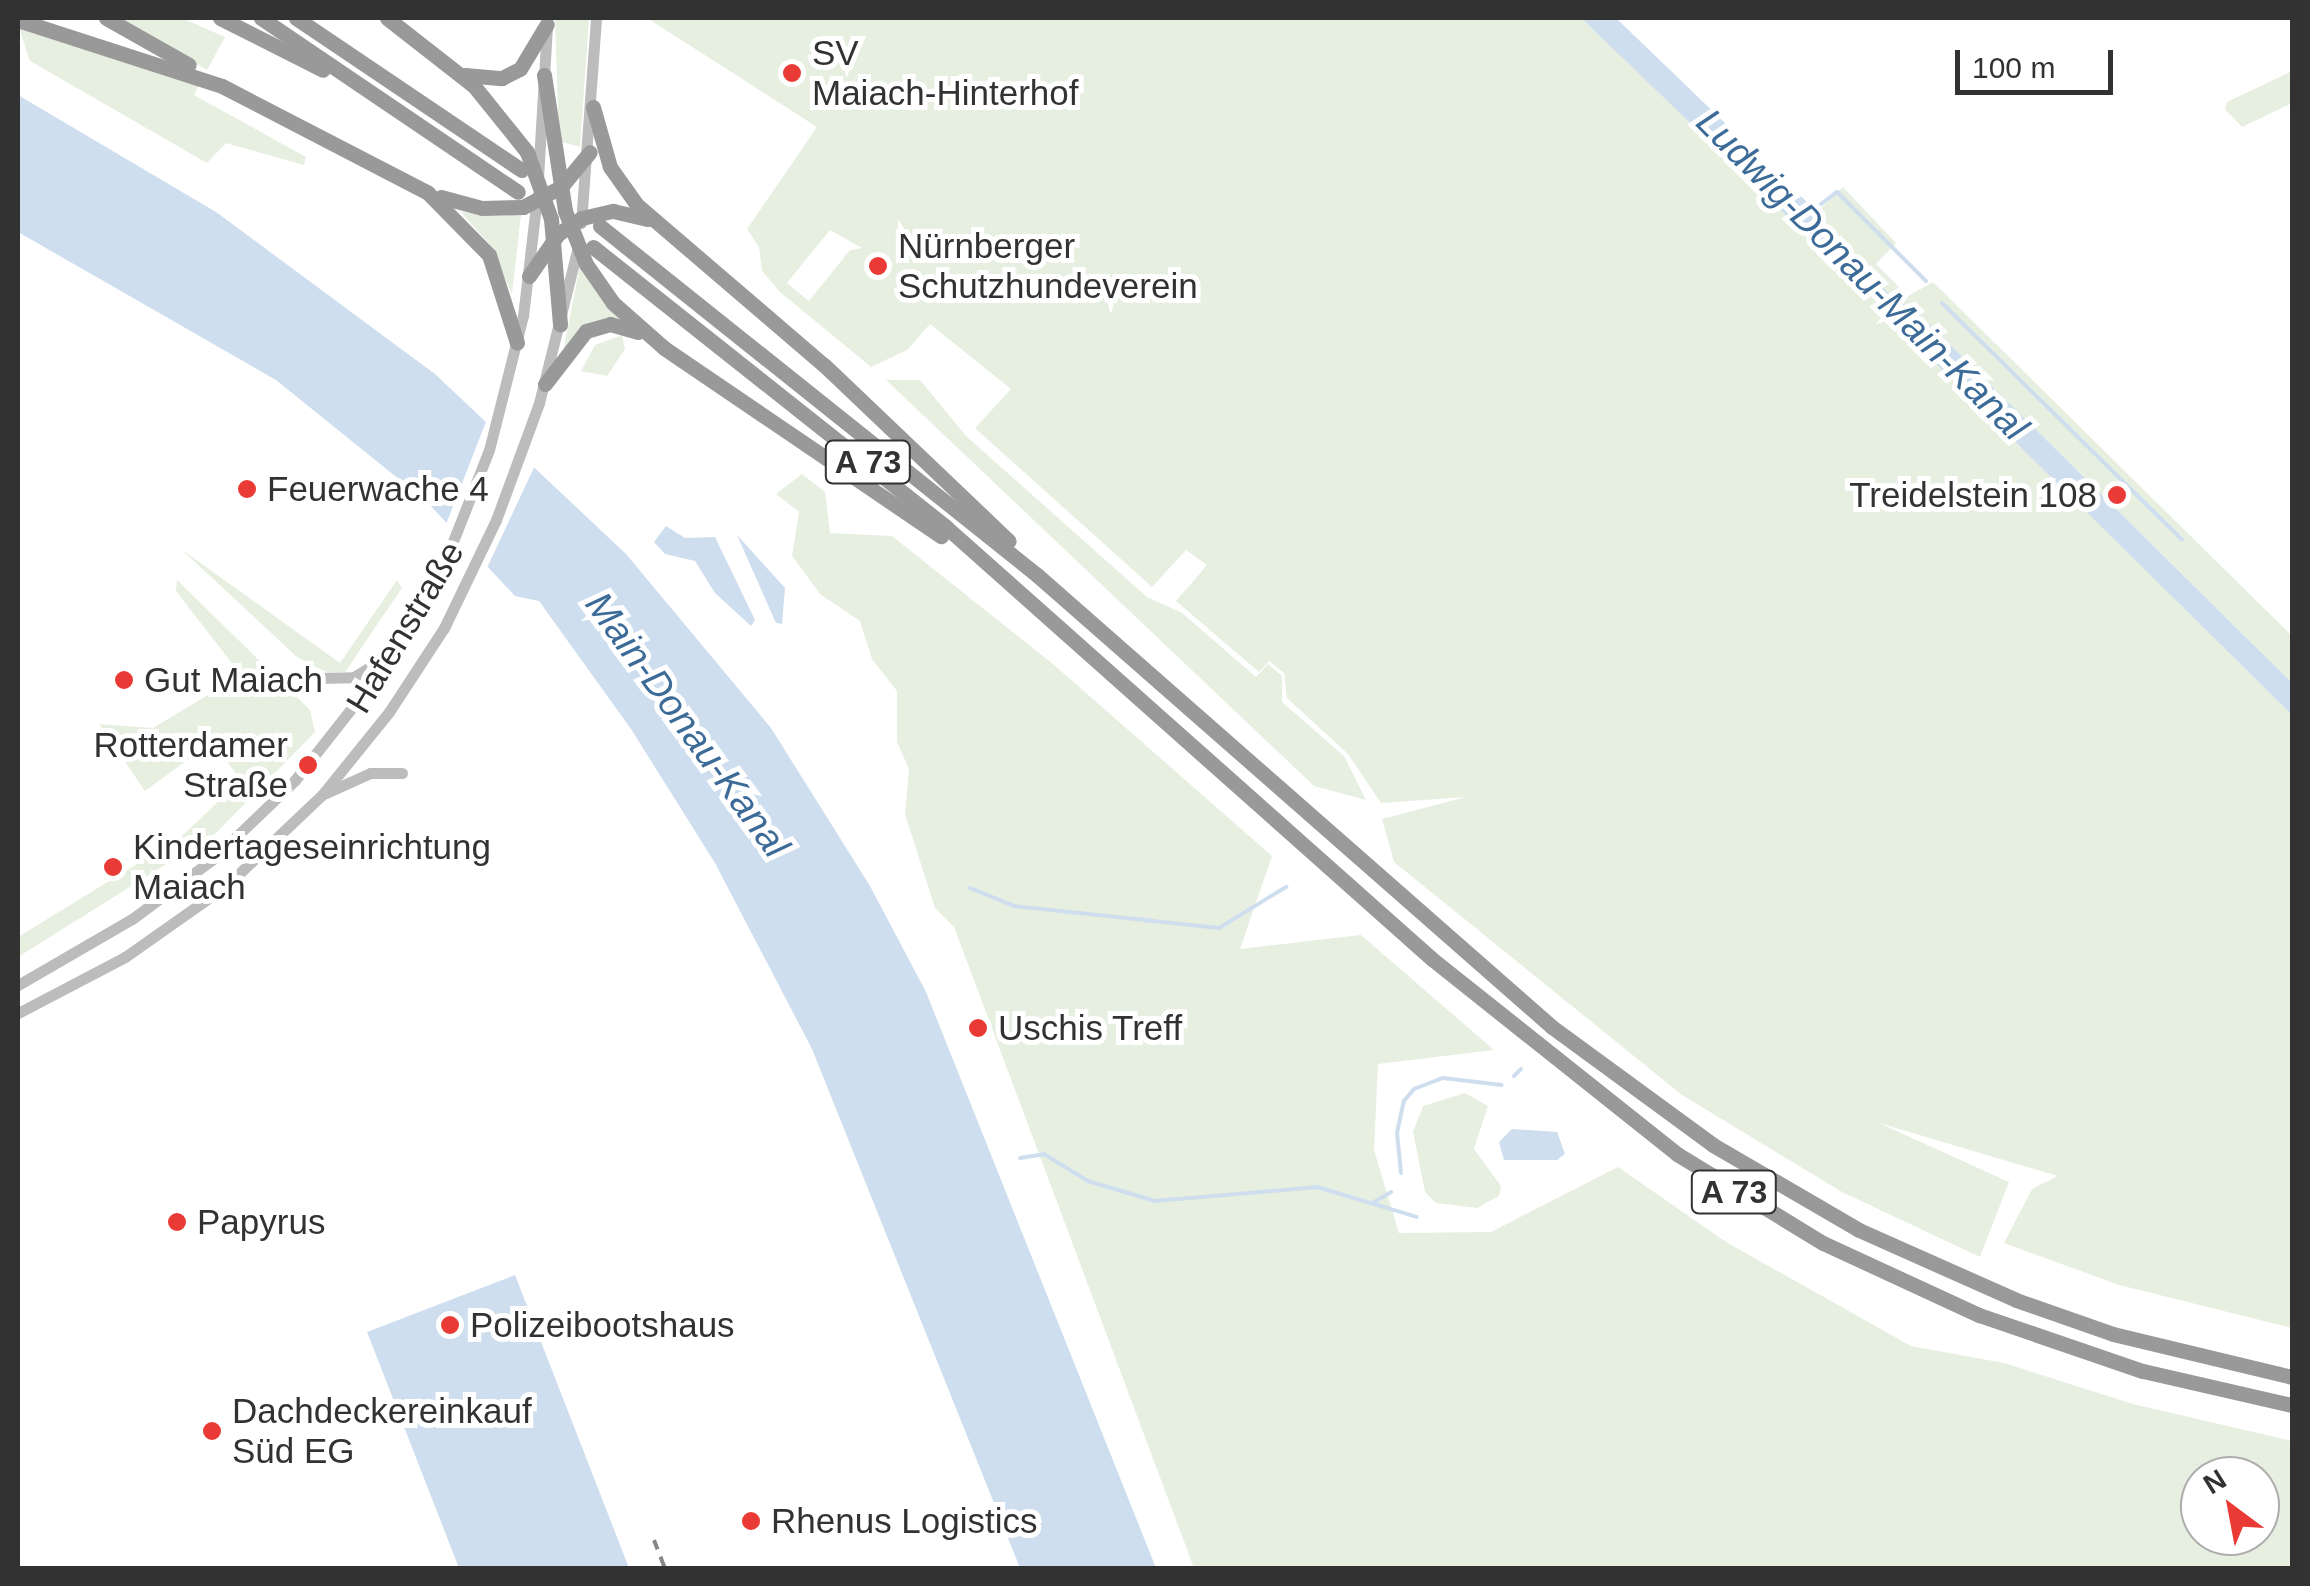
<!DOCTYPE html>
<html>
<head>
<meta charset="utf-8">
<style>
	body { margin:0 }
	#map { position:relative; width:2310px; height:1586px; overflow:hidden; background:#fff; font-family:Helvetica,sans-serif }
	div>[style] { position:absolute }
	.green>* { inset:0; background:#e7efe1 }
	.water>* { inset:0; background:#cedeee }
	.pier>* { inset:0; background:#fff }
	.stream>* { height:4px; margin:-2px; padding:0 2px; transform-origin:2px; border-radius:2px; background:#cedeee }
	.secondary>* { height:11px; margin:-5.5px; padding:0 5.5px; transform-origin:5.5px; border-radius:5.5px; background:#bcbcbc }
	.highway>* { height:15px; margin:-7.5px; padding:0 7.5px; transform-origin:7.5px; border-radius:7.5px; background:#999 }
	.rail>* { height:4px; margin-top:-2px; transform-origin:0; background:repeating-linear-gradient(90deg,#878787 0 10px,transparent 0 18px) }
	.dots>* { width:28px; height:28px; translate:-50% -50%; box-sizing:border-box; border:5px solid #fff; border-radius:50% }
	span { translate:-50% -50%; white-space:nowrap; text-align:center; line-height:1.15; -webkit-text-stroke:10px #fff; paint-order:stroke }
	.shield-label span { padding:2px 8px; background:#fff; border:2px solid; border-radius:8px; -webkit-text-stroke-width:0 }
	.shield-label { font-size:32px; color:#323232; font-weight:700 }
	.poi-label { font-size:35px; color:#323232 }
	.left { translate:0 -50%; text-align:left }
	.right { translate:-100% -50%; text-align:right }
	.street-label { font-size:35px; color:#323232 }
	.water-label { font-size:38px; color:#3d6b98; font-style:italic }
	.frame { position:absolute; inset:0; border:20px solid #323232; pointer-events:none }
	.north { position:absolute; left:2180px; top:1456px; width:100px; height:100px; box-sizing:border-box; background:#fff; border:2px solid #adadad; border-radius:50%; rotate:328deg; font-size:28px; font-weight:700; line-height:40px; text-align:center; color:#323232 }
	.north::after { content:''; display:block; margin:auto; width:35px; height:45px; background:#e93a35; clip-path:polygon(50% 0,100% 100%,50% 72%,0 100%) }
	.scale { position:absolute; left:1955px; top:50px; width:158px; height:45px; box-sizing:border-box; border:5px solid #323232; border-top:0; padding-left:12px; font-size:30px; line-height:35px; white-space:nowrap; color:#323232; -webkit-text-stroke:8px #fff; paint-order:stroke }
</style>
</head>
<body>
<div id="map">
	<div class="green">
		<div style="clip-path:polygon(115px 18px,182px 18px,225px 37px,207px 70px)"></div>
		<div style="clip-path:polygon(555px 18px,589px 18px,580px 147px,559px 141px)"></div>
		<div style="clip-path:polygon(evenodd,647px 18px,1581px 18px,1810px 237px,1844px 261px,1893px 311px,1890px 317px,2292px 715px,2292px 1328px,2119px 1285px,2004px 1243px,2032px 1189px,2058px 1176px,1879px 1123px,2009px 1182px,1980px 1257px,1842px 1192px,1682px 1095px,1394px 862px,1382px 819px,1466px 797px,1381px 803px,1348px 754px,1287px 698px,1284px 673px,1269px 661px,1259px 672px,1176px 601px,1207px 565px,1186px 550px,1152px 587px,975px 428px,1011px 389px,930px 324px,907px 350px,871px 367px,780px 292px,762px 271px,759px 247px,747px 229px,817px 127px,647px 18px,830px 230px,862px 248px,850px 250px,809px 301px,787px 283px,830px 230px)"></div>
		<div style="clip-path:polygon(18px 25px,199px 85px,194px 95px,306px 157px,304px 165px,226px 143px,207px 163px,30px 61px)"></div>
		<div style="clip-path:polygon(2292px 71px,2292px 103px,2242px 127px,2225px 109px,2227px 102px)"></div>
		<div style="clip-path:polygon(1843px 187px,1896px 243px,1876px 264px,1908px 296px,1933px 282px,2292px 636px,2292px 683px,1911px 306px,1899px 305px,1849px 255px,1852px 251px,1817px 212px)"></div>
		<div style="clip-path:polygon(461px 212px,521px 215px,512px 294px,490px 245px)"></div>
		<div style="clip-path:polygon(580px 265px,629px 325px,612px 322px,563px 352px)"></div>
		<div style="clip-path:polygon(622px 335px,625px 349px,607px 376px,581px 371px,595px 345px)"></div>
		<div style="clip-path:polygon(886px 380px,920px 380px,966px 436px,1147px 597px,1182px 613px,1256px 677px,1268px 664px,1282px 676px,1282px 702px,1344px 756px,1366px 800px,1314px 786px)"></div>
		<div style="clip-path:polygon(evenodd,802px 474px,825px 492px,830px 533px,892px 536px,1053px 664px,1272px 856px,1240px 949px,1361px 935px,1494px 1050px,1378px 1064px,1374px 1150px,1399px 1233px,1491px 1232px,1618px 1167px,1726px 1242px,1911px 1346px,2004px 1363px,2133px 1404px,2292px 1441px,2292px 1568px,1194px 1568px,954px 927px,935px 908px,905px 814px,909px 769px,897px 742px,897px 691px,872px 659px,860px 621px,820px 594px,792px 556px,799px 512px,776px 494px,802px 474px,2200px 1476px,2260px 1476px,2260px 1536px,2200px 1536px,2200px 1476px)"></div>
		<div style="clip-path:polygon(181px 549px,340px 663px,397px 580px,402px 588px,345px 672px,326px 672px,297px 657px)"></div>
		<div style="clip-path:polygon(177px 580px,310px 710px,315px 732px,216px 833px,18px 957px,18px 937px,181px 837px,241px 780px,212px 742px,145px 791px,99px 724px,153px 728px,241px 675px,176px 591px)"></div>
		<div style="clip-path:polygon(1465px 1093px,1488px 1106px,1474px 1149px,1501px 1186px,1499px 1196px,1477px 1208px,1436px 1203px,1425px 1192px,1413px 1132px,1423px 1106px)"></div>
	</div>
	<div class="water">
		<div style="clip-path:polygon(1581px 18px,1616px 18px,1807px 202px,1896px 302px,1911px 306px,2292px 683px,2292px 715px,1889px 317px,1893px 310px,1844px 261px,1785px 214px)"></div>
		<div style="clip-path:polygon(18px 95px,216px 212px,435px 374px,626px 554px,771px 728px,870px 886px,926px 992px,1156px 1568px,1020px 1568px,812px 1049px,715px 863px,631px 729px,539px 601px,515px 596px,426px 501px,276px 380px,18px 232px)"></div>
		<div style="clip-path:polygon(666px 526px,685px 538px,715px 537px,755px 620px,751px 626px,715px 593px,695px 561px,665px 554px,654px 542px)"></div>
		<div style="clip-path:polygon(737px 535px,785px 588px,782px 624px,776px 623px)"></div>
		<div style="clip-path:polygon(1512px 1129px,1557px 1132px,1565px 1154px,1557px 1160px,1504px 1160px,1499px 1142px)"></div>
		<div style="clip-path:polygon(515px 1275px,629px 1568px,459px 1568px,367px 1332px)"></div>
	</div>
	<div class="pier">
		<div style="clip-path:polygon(489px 414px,538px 459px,487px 568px,445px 527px)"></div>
	</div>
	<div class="stream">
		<div style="left:1821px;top:204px;width:20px;rotate:-37deg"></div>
		<div style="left:1837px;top:192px;width:126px;rotate:45deg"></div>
		<div style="left:1942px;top:303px;width:337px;rotate:44.6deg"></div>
		<div style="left:970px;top:888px;width:48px;rotate:22.2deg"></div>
		<div style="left:1014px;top:906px;width:206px;rotate:6.1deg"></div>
		<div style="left:1219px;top:928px;width:79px;rotate:-31.5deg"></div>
		<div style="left:1514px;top:1076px;width:10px;rotate:-45deg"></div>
		<div style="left:1020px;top:1158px;width:24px;rotate:-9deg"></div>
		<div style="left:1044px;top:1154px;width:52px;rotate:31.5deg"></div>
		<div style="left:1088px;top:1181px;width:70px;rotate:16.6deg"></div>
		<div style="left:1155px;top:1201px;width:163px;rotate:-4.9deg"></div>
		<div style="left:1317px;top:1187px;width:104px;rotate:16.7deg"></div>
		<div style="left:1401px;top:1173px;width:40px;rotate:-95.7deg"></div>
		<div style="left:1397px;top:1133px;width:33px;rotate:-78deg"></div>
		<div style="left:1404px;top:1101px;width:16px;rotate:-50deg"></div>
		<div style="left:1414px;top:1089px;width:31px;rotate:-21deg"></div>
		<div style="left:1443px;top:1078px;width:59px;rotate:6.8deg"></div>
		<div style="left:1374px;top:1202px;width:20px;rotate:-30deg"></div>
	</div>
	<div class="secondary">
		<div style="left:538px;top:178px;width:151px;rotate:-86.6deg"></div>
		<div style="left:581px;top:223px;width:206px;rotate:-85.8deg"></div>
		<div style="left:315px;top:678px;width:39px;rotate:-1deg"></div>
		<div style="left:354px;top:677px;width:38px;rotate:-32deg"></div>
		<div style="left:326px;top:793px;width:48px;rotate:-24.4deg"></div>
		<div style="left:370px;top:773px;width:32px"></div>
		<div style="left:18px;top:985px;width:132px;rotate:-30.1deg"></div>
		<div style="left:132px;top:919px;width:101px;rotate:-36.5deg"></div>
		<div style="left:213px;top:859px;width:114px;rotate:-43.9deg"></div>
		<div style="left:295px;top:780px;width:137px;rotate:-51.8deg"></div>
		<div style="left:380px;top:672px;width:136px;rotate:-60deg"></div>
		<div style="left:448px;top:554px;width:112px;rotate:-68.5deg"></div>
		<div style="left:489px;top:450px;width:138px;rotate:-75.8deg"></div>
		<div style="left:523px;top:316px;width:121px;rotate:-83.3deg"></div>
		<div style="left:18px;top:1013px;width:121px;rotate:-27.6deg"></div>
		<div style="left:125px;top:957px;width:125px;rotate:-35.2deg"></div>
		<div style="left:227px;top:885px;width:131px;rotate:-43.5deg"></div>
		<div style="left:322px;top:795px;width:107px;rotate:-51.1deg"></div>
		<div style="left:389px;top:712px;width:100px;rotate:-56.8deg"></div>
		<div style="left:444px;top:628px;width:120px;rotate:-64.3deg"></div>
		<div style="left:496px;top:520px;width:125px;rotate:-69.8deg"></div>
		<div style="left:539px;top:403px;width:162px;rotate:-76deg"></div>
	</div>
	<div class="highway">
		<div style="left:106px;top:18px;width:95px;rotate:29.5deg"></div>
		<div style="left:220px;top:18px;width:115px;rotate:26.8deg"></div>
		<div style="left:261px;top:18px;width:310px;rotate:34.1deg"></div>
		<div style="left:296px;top:18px;width:272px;rotate:34deg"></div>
		<div style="left:387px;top:18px;width:110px;rotate:38deg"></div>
		<div style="left:474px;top:86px;width:85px;rotate:51.2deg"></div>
		<div style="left:527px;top:152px;width:71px;rotate:70.3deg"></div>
		<div style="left:551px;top:219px;width:106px;rotate:85.1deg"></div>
		<div style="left:18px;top:20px;width:214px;rotate:17.9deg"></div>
		<div style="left:222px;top:86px;width:232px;rotate:27.4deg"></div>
		<div style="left:428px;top:193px;width:87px;rotate:45.5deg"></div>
		<div style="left:489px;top:255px;width:92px;rotate:72.3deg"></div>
		<div style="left:465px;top:75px;width:37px;rotate:5deg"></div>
		<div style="left:502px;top:78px;width:20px;rotate:-27deg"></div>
		<div style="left:520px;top:69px;width:52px;rotate:-59deg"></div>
		<div style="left:544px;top:75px;width:138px;rotate:81.2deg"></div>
		<div style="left:565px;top:211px;width:57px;rotate:68.4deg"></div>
		<div style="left:586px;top:264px;width:47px;rotate:55.3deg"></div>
		<div style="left:613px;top:303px;width:68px;rotate:41.4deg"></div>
		<div style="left:664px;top:348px;width:335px;rotate:34.2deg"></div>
		<div style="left:593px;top:107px;width:62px;rotate:74.2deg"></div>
		<div style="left:610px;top:167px;width:47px;rotate:54.6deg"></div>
		<div style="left:637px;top:205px;width:246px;rotate:40.6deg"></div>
		<div style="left:824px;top:365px;width:255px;rotate:43.6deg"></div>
		<div style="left:441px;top:197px;width:42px;rotate:15deg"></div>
		<div style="left:482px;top:208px;width:41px;rotate:-1.4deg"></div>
		<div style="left:523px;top:207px;width:43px;rotate:-27.8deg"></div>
		<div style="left:561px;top:187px;width:45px;rotate:-50.4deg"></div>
		<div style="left:600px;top:226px;width:559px;rotate:38.61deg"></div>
		<div style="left:1037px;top:575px;width:685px;rotate:41.27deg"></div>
		<div style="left:1552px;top:1027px;width:200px;rotate:36.2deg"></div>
		<div style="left:1713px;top:1145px;width:169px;rotate:30.2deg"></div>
		<div style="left:1859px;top:1230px;width:172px;rotate:24deg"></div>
		<div style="left:2016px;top:1300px;width:103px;rotate:19.3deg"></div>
		<div style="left:2113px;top:1334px;width:184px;rotate:13.5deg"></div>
		<div style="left:593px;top:247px;width:451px;rotate:38.4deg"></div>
		<div style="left:946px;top:527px;width:650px;rotate:41.63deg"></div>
		<div style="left:1432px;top:959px;width:313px;rotate:38.5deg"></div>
		<div style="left:1677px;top:1154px;width:171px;rotate:31.4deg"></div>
		<div style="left:1823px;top:1243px;width:172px;rotate:24.8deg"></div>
		<div style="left:1979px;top:1315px;width:173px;rotate:18.9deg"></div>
		<div style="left:2143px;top:1371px;width:153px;rotate:12.9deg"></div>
		<div style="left:529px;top:276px;width:51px;rotate:-55.4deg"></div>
		<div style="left:558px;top:234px;width:29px;rotate:-34deg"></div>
		<div style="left:582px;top:218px;width:32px;rotate:-13deg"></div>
		<div style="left:613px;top:211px;width:36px;rotate:13deg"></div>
		<div style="left:545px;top:384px;width:67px;rotate:-52.3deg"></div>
		<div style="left:586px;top:331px;width:25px;rotate:-16deg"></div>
		<div style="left:610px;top:324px;width:29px;rotate:16deg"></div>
	</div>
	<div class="rail">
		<div style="left:654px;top:1540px;width:30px;rotate:69deg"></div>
	</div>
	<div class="dots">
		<div style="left:792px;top:73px;background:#e93a35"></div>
		<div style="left:878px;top:266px;background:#e93a35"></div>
		<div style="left:247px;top:489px;background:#e93a35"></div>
		<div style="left:2117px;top:495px;background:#e93a35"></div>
		<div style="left:124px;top:680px;background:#e93a35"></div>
		<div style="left:308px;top:765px;background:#e93a35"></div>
		<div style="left:113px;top:867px;background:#e93a35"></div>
		<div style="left:978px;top:1028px;background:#e93a35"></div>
		<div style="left:177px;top:1222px;background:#e93a35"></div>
		<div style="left:450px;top:1325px;background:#e93a35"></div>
		<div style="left:212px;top:1431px;background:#e93a35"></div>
		<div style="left:751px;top:1521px;background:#e93a35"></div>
	</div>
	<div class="shield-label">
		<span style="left:868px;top:462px">A 73</span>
		<span style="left:1734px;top:1192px">A 73</span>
	</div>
	<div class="poi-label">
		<span class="left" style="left:812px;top:73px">SV<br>Maiach-Hinterhof</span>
		<span class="left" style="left:898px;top:266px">Nürnberger<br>Schutzhundeverein</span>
		<span class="left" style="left:267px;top:489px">Feuerwache 4</span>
		<span class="right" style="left:2097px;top:495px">Treidelstein 108</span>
		<span class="left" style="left:144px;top:680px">Gut Maiach</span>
		<span class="right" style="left:288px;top:765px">Rotterdamer<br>Straße</span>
		<span class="left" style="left:133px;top:867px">Kindertageseinrichtung<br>Maiach</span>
		<span class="left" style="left:998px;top:1028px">Uschis Treff</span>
		<span class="left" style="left:197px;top:1222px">Papyrus</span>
		<span class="left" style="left:470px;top:1325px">Polizeibootshaus</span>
		<span class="left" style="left:232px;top:1431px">Dachdeckereinkauf<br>Süd EG</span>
		<span class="left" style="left:771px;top:1521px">Rhenus Logistics</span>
	</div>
	<div class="street-label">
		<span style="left:405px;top:627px;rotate:-59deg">Hafenstraße</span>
	</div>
	<div class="water-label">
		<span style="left:1862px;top:275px;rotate:45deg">Ludwig-Donau-Main-Kanal</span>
		<span style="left:687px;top:725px;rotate:54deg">Main-Donau-Kanal</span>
	</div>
	<div class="frame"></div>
	<div class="north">N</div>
	<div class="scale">100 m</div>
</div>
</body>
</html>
